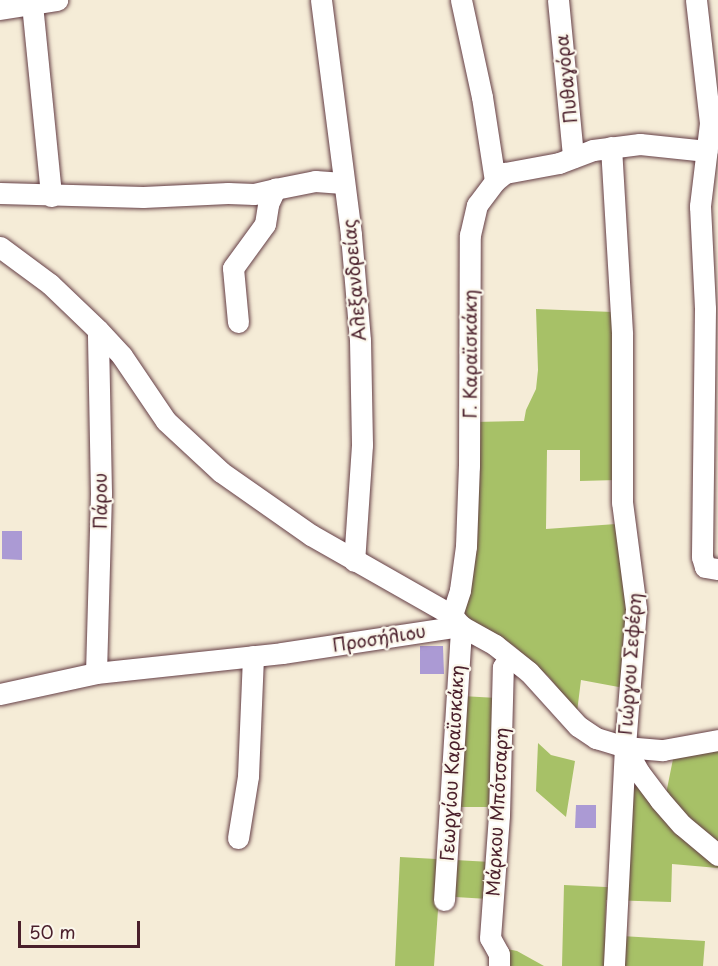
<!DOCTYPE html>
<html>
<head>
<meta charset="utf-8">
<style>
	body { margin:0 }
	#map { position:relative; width:718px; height:966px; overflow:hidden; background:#f5ecd7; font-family:"Playpen Sans",sans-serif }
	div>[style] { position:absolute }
	.green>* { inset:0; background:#a7c167 }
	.building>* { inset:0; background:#ab9ad4 }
	.roads { filter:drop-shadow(0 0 2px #643e45) drop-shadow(0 0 2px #643e45) }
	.minor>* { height:21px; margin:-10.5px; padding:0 10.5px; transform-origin:10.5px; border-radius:10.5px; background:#fff }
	span { translate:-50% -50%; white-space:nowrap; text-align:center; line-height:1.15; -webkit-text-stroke:4.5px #fbf7ec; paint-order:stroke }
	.street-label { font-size:18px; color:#4a1f2b }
	.scale { position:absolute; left:18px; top:921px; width:122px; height:27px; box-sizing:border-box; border:3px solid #4a1f2b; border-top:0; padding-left:8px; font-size:18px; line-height:21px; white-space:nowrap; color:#4a1f2b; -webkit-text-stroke:4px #fbf7ec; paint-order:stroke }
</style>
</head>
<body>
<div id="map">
	<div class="green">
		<div style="clip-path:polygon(536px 309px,613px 312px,617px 480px,580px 481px,580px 450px,547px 450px,546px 529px,616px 524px,628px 586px,624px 688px,581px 680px,577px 712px,549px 677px,514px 646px,459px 614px,474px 422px,524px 421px,526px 410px,536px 389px,538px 370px)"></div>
		<div style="clip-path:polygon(462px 696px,497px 698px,496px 807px,456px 807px)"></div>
		<div style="clip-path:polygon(538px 743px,551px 755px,575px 761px,566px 817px,536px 791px)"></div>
		<div style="clip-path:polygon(718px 748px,718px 868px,672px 864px,671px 902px,606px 900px,605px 935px,705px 941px,703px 966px,562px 966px,564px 885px,626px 888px,629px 783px,637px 785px,663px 809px,673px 759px)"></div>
		<div style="clip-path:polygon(400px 857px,491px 862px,488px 899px,439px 896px,434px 966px,395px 966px)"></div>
		<div style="clip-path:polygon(506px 949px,517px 951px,544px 966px,492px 966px)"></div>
	</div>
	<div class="building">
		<div style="clip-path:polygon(2px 531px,22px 531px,22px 560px,2px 559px)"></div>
		<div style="clip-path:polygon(420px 646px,443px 646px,444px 674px,420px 674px)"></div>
		<div style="clip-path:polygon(576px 805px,596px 805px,596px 828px,575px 828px)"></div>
	</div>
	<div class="roads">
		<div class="minor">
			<div style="left:321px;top:0;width:237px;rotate:82.7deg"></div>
			<div style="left:351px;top:235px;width:105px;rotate:85.1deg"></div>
			<div style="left:360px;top:340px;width:105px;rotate:88.9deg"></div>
			<div style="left:362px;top:445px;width:116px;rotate:93.9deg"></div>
			<div style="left:461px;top:0;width:99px;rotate:77.8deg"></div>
			<div style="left:482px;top:97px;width:85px;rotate:81.2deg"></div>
			<div style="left:558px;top:0;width:158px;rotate:84.5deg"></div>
			<div style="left:696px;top:0;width:124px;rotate:83.5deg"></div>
			<div style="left:710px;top:123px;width:84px;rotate:96.9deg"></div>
			<div style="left:700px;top:206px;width:103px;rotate:87.2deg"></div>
			<div style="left:705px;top:309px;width:248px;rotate:90.7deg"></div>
			<div style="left:702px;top:557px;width:10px;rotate:73deg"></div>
			<div style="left:705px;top:567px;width:13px;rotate:9deg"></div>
			<div style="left:32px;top:4px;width:193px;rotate:84.3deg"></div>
			<div style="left:0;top:9px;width:58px;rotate:-9deg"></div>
			<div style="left:611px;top:147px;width:187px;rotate:86.6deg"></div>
			<div style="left:622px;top:334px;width:168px;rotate:90deg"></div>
			<div style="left:622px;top:502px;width:108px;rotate:82.5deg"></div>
			<div style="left:636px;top:609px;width:138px;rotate:94.6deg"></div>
			<div style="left:625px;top:747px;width:219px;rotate:92.9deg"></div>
			<div style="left:0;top:193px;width:143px;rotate:1.6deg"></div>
			<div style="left:143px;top:197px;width:85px;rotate:-2.7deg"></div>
			<div style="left:228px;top:193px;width:26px;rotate:2deg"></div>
			<div style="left:254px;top:194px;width:22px;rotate:-13deg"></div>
			<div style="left:0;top:247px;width:62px;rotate:36.5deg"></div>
			<div style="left:50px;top:284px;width:66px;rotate:43.8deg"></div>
			<div style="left:98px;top:330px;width:35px;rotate:47deg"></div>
			<div style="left:122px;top:356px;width:78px;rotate:55.9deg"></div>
			<div style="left:166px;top:421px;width:75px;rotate:42.8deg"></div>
			<div style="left:221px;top:472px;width:110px;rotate:35deg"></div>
			<div style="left:311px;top:535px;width:162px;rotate:29.6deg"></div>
			<div style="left:452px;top:615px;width:13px;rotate:51deg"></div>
			<div style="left:238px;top:322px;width:54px;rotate:-95.3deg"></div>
			<div style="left:233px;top:268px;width:54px;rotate:-54deg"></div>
			<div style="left:265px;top:224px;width:20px;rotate:-81deg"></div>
			<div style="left:268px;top:204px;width:17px;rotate:-65deg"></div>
			<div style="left:275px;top:189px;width:41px;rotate:-11.3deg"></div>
			<div style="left:315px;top:181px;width:28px;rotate:4deg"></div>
			<div style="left:452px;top:615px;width:26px;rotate:-72deg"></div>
			<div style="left:460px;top:590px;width:44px;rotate:-82.2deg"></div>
			<div style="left:466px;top:546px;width:80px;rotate:-87.9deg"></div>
			<div style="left:469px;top:466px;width:231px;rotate:-89.8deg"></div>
			<div style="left:470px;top:235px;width:31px;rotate:-77deg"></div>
			<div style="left:477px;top:205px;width:30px;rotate:-53deg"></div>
			<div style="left:495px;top:181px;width:13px;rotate:-39deg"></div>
			<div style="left:505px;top:173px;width:55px;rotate:-10.5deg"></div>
			<div style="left:559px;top:163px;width:36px;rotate:-21deg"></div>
			<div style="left:593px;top:150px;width:47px;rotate:-7.3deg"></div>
			<div style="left:640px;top:144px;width:67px;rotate:6deg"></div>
			<div style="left:96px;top:673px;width:180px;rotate:-88.4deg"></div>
			<div style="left:101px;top:493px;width:163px;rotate:-91.1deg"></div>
			<div style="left:0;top:694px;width:98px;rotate:-12.3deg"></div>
			<div style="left:96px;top:673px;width:187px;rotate:-6.1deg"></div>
			<div style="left:282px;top:653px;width:181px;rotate:-8.6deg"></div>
			<div style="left:461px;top:626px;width:39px;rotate:29deg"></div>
			<div style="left:495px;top:645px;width:43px;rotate:38.5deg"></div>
			<div style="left:529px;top:672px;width:73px;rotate:47.8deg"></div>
			<div style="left:578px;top:726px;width:22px;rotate:34deg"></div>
			<div style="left:596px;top:738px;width:30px;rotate:17deg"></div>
			<div style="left:625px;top:747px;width:38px;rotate:5deg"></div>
			<div style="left:663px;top:750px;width:56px;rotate:-10.3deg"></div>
			<div style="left:625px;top:747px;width:29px;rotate:61deg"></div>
			<div style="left:639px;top:772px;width:35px;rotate:53deg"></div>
			<div style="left:660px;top:800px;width:33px;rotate:49deg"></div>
			<div style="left:682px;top:825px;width:47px;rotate:39.8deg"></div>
			<div style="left:238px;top:838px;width:63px;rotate:-80.8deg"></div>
			<div style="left:248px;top:776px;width:120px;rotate:-87.6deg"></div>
			<div style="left:444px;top:900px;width:275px;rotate:-86.4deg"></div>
			<div style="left:499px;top:966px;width:12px;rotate:-90deg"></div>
			<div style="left:499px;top:954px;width:18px;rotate:-119deg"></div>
			<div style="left:490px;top:938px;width:123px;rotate:-85.8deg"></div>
			<div style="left:499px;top:815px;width:148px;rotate:-88.5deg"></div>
			<div style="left:503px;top:667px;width:11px;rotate:-52deg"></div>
		</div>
	</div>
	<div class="street-label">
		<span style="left:566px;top:79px;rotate:-96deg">Πυθαγόρα</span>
		<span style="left:354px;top:280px;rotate:-95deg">Αλεξανδρείας</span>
		<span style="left:470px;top:354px;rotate:-90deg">Γ. Καραϊσκάκη</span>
		<span style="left:100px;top:501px;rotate:-90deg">Πάρου</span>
		<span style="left:379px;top:638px;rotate:-9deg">Προσήλιου</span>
		<span style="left:630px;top:664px;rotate:-86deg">Γιώργου Σεφέρη</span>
		<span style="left:452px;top:763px;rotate:-87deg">Γεωργίου Καραϊσκάκη</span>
		<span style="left:497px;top:812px;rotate:-87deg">Μάρκου Μπότσαρη</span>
	</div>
	<div class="scale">50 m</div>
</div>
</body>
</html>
